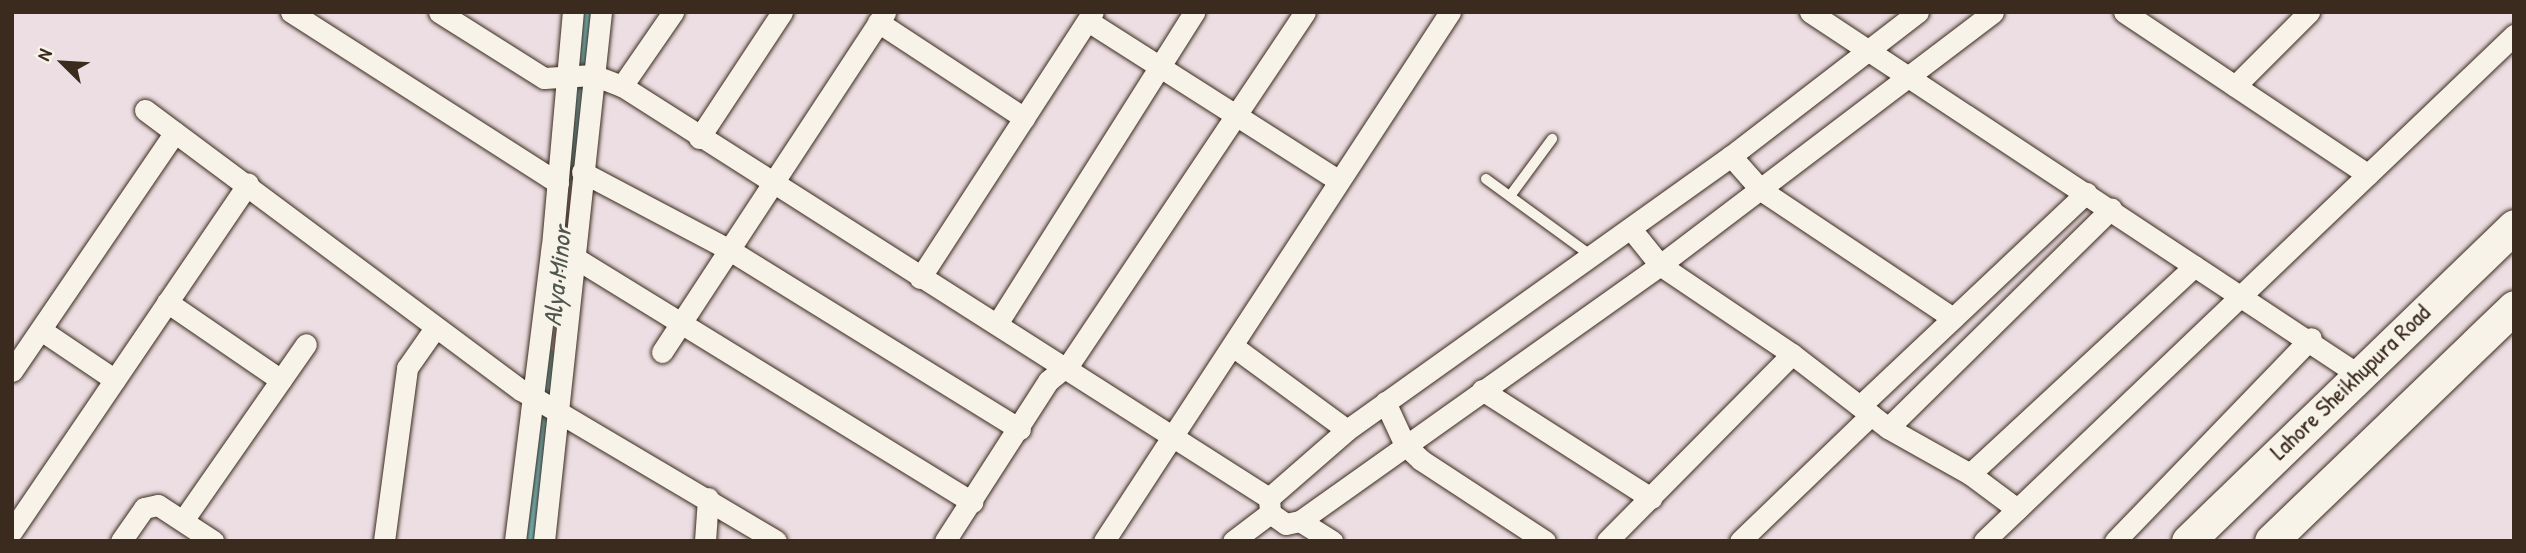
<!DOCTYPE html>
<html>
<head>
<meta charset="utf-8">
<style>
	body { margin:0 }
	#map { position:relative; width:2526px; height:553px; overflow:hidden; background:#ecdee2; font-family:"Patrick Hand",sans-serif }
	div>[style] { position:absolute }
	.canal>* { height:19px; margin:-9.5px; padding:0 9.5px; transform-origin:9.5px; border-radius:9.5px; background:#87d8df }
	.roads { filter:drop-shadow(0 0 2px #3b2a1e) drop-shadow(0 0 2px #3b2a1e) }
	.service>* { height:10px; margin:-5px; padding:0 5px; transform-origin:5px; border-radius:5px; background:#f7f3e8 }
	.minor>* { height:21px; margin:-10.5px; padding:0 10.5px; transform-origin:10.5px; border-radius:10.5px; background:#f7f3e8 }
	.trunk>* { height:33px; margin:-16.5px; padding:0 16.5px; transform-origin:16.5px; border-radius:16.5px; background:#f7f3e8 }
	span { translate:-50% -50%; white-space:nowrap; text-align:center; line-height:1.15; -webkit-text-stroke:6px #f7f3e8; paint-order:stroke }
	.street-label { font-size:24px; color:#3b2a1e }
	.water-label { font-size:26px; color:#4e564e; font-style:italic }
	.frame { position:absolute; inset:0; border:14px solid #3b2a1e; pointer-events:none }
	.north { position:absolute; left:28px; top:28px; width:70px; height:70px; -webkit-text-stroke:5px #f7f3e8; paint-order:stroke; rotate:294deg; font-size:19px; font-weight:700; line-height:28px; text-align:center; color:#3b2a1e }
	.north::after { content:''; display:block; margin:auto; width:24px; height:32px; background:#3b2a1e; clip-path:polygon(50% 0,100% 100%,50% 72%,0 100%) }
</style>
</head>
<body>
<div id="map">
	<div class="canal">
		<div style="left:569px;top:171px;width:160px;rotate:-83.9deg"></div>
		<div style="left:528px;top:541px;width:184px;rotate:-83.8deg"></div>
	</div>
	<div class="roads">
		<div class="service">
			<div style="left:1486px;top:179px;width:132px;rotate:36.1deg"></div>
			<div style="left:1510px;top:196px;width:71px;rotate:-53.6deg"></div>
		</div>
		<div class="minor">
			<div style="left:291px;top:12px;width:317px;rotate:32.6deg"></div>
			<div style="left:439px;top:12px;width:124px;rotate:32.2deg"></div>
			<div style="left:544px;top:78px;width:49px;rotate:-3.5deg"></div>
			<div style="left:593px;top:75px;width:31px;rotate:21deg"></div>
			<div style="left:622px;top:86px;width:767px;rotate:32.49deg"></div>
			<div style="left:1810px;top:12px;width:655px;rotate:33.47deg"></div>
			<div style="left:1918px;top:12px;width:236px;rotate:142.4deg"></div>
			<div style="left:1731px;top:156px;width:472px;rotate:144.5deg"></div>
			<div style="left:1347px;top:430px;width:103px;rotate:138.9deg"></div>
			<div style="left:1269px;top:498px;width:15px;rotate:86deg"></div>
			<div style="left:1270px;top:513px;width:19px;rotate:35deg"></div>
			<div style="left:1286px;top:524px;width:14px;rotate:-12deg"></div>
			<div style="left:1300px;top:521px;width:442px;rotate:-35.4deg"></div>
			<div style="left:1660px;top:265px;width:418px;rotate:-37.2deg"></div>
			<div style="left:2124px;top:12px;width:293px;rotate:33.7deg"></div>
			<div style="left:1088px;top:21px;width:296px;rotate:32.5deg"></div>
			<div style="left:878px;top:22px;width:175px;rotate:33.3deg"></div>
			<div style="left:622px;top:86px;width:90px;rotate:-55.4deg"></div>
			<div style="left:2235px;top:86px;width:105px;rotate:-45deg"></div>
			<div style="left:145px;top:110px;width:469px;rotate:36.7deg"></div>
			<div style="left:521px;top:390px;width:296px;rotate:30.6deg"></div>
			<div style="left:699px;top:138px;width:151px;rotate:-56.6deg"></div>
			<div style="left:1731px;top:156px;width:45px;rotate:48.6deg"></div>
			<div style="left:1761px;top:190px;width:231px;rotate:33.7deg"></div>
			<div style="left:582px;top:172px;width:165px;rotate:27.8deg"></div>
			<div style="left:728px;top:249px;width:343px;rotate:31.7deg"></div>
			<div style="left:1631px;top:229px;width:46px;rotate:51.1deg"></div>
			<div style="left:1660px;top:265px;width:159px;rotate:34deg"></div>
			<div style="left:1792px;top:354px;width:121px;rotate:37.6deg"></div>
			<div style="left:1888px;top:428px;width:94px;rotate:29.3deg"></div>
			<div style="left:1970px;top:474px;width:59px;rotate:36.7deg"></div>
			<div style="left:572px;top:256px;width:470px;rotate:31.6deg"></div>
			<div style="left:920px;top:278px;width:317px;rotate:-57deg"></div>
			<div style="left:167px;top:302px;width:138px;rotate:34.4deg"></div>
			<div style="left:997px;top:324px;width:369px;rotate:-57.7deg"></div>
			<div style="left:41px;top:330px;width:89px;rotate:34deg"></div>
			<div style="left:1234px;top:347px;width:140px;rotate:36.3deg"></div>
			<div style="left:662px;top:352px;width:407px;rotate:-56.7deg"></div>
			<div style="left:12px;top:371px;width:289px;rotate:-55.7deg"></div>
			<div style="left:1482px;top:390px;width:201px;rotate:32.6deg"></div>
			<div style="left:1385px;top:402px;width:47px;rotate:65.1deg"></div>
			<div style="left:1405px;top:445px;width:22px;rotate:43deg"></div>
			<div style="left:1421px;top:460px;width:148px;rotate:33.2deg"></div>
			<div style="left:1860px;top:406px;width:311px;rotate:-43.3deg"></div>
			<div style="left:1888px;top:428px;width:313px;rotate:-44.5deg"></div>
			<div style="left:1970px;top:474px;width:306px;rotate:-42.8deg"></div>
			<div style="left:184px;top:519px;width:213px;rotate:-55.1deg"></div>
			<div style="left:1300px;top:521px;width:38px;rotate:32deg"></div>
			<div style="left:12px;top:531px;width:420px;rotate:-55.8deg"></div>
			<div style="left:121px;top:541px;width:40px;rotate:-55.1deg"></div>
			<div style="left:144px;top:508px;width:14px;rotate:-12deg"></div>
			<div style="left:158px;top:505px;width:66px;rotate:33.2deg"></div>
			<div style="left:384px;top:541px;width:175px;rotate:-82.4deg"></div>
			<div style="left:407px;top:368px;width:49px;rotate:-55deg"></div>
			<div style="left:515px;top:541px;width:297px;rotate:-82.9deg"></div>
			<div style="left:552px;top:246px;width:235px;rotate:-84.9deg"></div>
			<div style="left:544px;top:541px;width:532px;rotate:-83.85deg"></div>
			<div style="left:705px;top:541px;width:43px;rotate:-86deg"></div>
			<div style="left:945px;top:541px;width:190px;rotate:-57.2deg"></div>
			<div style="left:1048px;top:381px;width:28px;rotate:-39deg"></div>
			<div style="left:1070px;top:363px;width:422px;rotate:-56.2deg"></div>
			<div style="left:1104px;top:541px;width:632px;rotate:-56.81deg"></div>
			<div style="left:1233px;top:541px;width:46px;rotate:-37.1deg"></div>
			<div style="left:1607px;top:541px;width:263px;rotate:-45.3deg"></div>
			<div style="left:1740px;top:541px;width:182px;rotate:-43.9deg"></div>
			<div style="left:1984px;top:541px;width:733px;rotate:-43.67deg"></div>
			<div style="left:2115px;top:541px;width:282px;rotate:-46deg"></div>
		</div>
		<div class="trunk">
			<div style="left:2188px;top:541px;width:453px;rotate:-44deg"></div>
			<div style="left:2271px;top:541px;width:337px;rotate:-43.9deg"></div>
		</div>
	</div>
	<div class="street-label">
		<span style="left:2350px;top:382px;rotate:-44deg">Lahore Sheikhupura Road</span>
	</div>
	<div class="water-label">
		<span style="left:557px;top:276px;rotate:-84deg">Alya Minor</span>
	</div>
	<div class="frame"></div>
	<div class="north">N</div>
</div>
</body>
</html>
